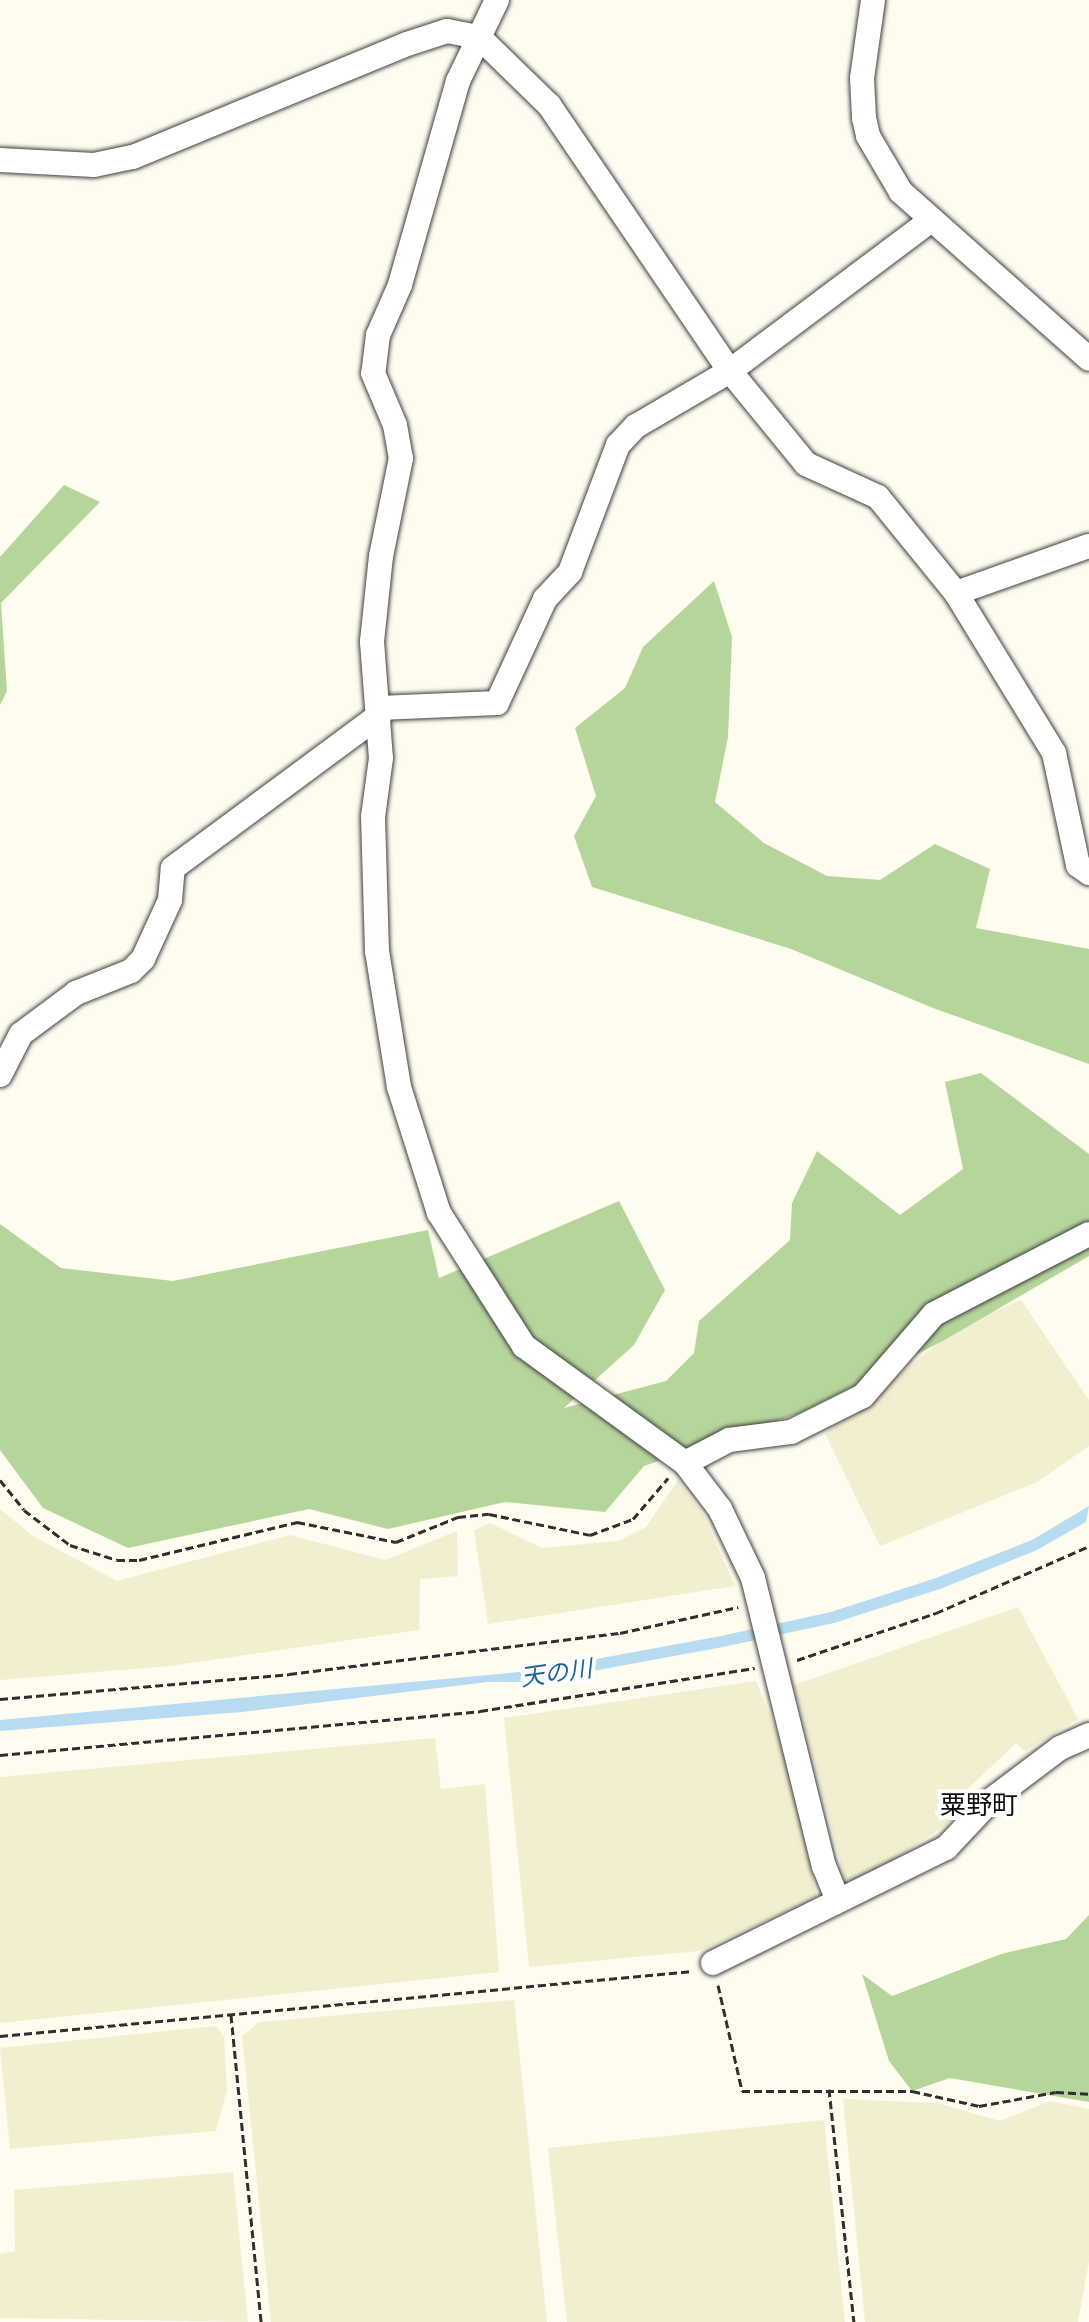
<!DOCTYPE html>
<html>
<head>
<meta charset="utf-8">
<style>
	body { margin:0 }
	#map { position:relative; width:1089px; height:2322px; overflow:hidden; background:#fefbef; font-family:Georgia,"Noto Sans JP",serif }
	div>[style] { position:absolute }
	.farmland>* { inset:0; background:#f2efd1 }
	.forest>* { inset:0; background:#b6d59b }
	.water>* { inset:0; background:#b7dcf2 }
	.path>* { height:3px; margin-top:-1.5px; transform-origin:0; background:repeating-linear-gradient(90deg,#2f2f2f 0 8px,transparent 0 12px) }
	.roads { filter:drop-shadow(0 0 2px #404040) drop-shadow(0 0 2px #404040) }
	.minor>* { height:24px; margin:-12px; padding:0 12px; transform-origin:12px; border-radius:12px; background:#fff }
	span { translate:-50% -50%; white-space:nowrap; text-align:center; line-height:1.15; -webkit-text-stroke:8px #fff; paint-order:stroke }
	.water-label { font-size:24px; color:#206396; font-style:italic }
	.quarter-label { font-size:26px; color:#0d0d0d }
</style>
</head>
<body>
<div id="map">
	<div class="farmland">
		<div style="clip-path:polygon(1021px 1300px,1089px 1400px,1089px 1446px,1037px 1482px,880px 1546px,825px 1434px,961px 1325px)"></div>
		<div style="clip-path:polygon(678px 1480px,704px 1516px,735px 1586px,488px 1624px,474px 1530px,490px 1523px,542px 1548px,618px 1541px,646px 1527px)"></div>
		<div style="clip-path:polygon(0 1509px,33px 1536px,117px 1581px,290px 1535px,385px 1560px,457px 1531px,458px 1576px,420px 1579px,419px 1630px,169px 1666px,0 1680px)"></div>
		<div style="clip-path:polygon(1018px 1607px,1078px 1719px,1025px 1751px,1016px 1743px,950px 1806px,954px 1819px,862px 1881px,845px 1880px,794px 1685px)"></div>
		<div style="clip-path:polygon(756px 1681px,786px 1756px,817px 1897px,699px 1951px,529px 1967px,504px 1718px)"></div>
		<div style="clip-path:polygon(435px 1738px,441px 1789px,485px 1784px,499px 1972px,0 2023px,0 1777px)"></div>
		<div style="clip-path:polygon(514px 2000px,547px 2322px,271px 2322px,242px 2036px,259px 2022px)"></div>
		<div style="clip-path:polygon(216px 2026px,224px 2037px,227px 2089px,216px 2131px,10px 2149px,0 2048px)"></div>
		<div style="clip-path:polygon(843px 2099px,937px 2103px,1000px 2121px,1050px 2101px,1089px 2109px,1089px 2261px,1078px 2322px,865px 2322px)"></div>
		<div style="clip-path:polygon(824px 2120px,845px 2322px,567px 2322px,548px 2148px)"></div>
		<div style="clip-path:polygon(233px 2172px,248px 2322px,0 2318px,0 2254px,15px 2251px,14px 2190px)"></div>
	</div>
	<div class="forest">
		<div style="clip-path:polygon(64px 485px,100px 502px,1px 603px,7px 691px,0 705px,0 557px)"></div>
		<div style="clip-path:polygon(714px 581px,732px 637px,728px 737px,715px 802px,764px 843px,827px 876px,880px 880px,935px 844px,990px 869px,976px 928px,1089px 949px,1089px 1064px,933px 1008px,791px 949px,592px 887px,574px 836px,596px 796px,575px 728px,625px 688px,643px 647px)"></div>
		<div style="clip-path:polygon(981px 1073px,1089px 1154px,1089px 1256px,943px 1341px,800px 1413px,644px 1466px,605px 1512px,505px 1502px,388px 1529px,309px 1509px,128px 1548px,43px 1508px,0 1450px,0 1224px,61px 1268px,173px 1281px,428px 1230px,439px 1278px,619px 1201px,665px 1290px,634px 1345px,564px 1408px,666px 1381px,694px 1353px,699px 1321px,790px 1240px,792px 1203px,817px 1151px,900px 1215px,963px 1169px,945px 1082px)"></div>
		<div style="clip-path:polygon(1089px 1915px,1089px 2102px,950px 2078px,912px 2091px,889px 2061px,862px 1974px,892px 1996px,1001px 1954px,1066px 1939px)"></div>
	</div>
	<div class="water">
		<div style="clip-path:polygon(1089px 1506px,1086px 1522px,1037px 1550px,940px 1589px,834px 1623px,723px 1647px,533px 1682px,488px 1682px,242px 1712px,0 1731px,0 1720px,531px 1671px,721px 1636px,831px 1612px,936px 1578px,1032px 1540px)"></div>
	</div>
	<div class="path">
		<div style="left:0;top:1480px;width:38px;rotate:51deg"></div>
		<div style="left:24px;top:1510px;width:58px;rotate:37.3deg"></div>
		<div style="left:70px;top:1545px;width:49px;rotate:17.7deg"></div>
		<div style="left:117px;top:1560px;width:22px"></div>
		<div style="left:139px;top:1560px;width:163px;rotate:-13.5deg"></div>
		<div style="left:297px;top:1522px;width:101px;rotate:11.4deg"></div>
		<div style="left:396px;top:1542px;width:67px;rotate:-22deg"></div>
		<div style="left:458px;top:1517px;width:31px;rotate:-6deg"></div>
		<div style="left:489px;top:1514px;width:103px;rotate:11.7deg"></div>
		<div style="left:590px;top:1535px;width:46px;rotate:-20.4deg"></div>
		<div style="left:633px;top:1519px;width:54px;rotate:-49.5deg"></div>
		<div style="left:797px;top:1660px;width:147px;rotate:-18.7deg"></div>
		<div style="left:936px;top:1613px;width:167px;rotate:-23.6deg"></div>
		<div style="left:0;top:1699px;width:290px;rotate:-4.9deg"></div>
		<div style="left:289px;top:1674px;width:334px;rotate:-7.1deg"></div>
		<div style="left:620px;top:1633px;width:121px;rotate:-12.4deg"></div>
		<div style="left:0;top:1755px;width:482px;rotate:-5.2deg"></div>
		<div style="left:480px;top:1711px;width:278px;rotate:-8.9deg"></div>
		<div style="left:718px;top:1985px;width:109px;rotate:77.2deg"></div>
		<div style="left:742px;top:2091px;width:170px"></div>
		<div style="left:912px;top:2091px;width:69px;rotate:12.6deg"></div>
		<div style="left:979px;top:2106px;width:78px;rotate:-10.3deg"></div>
		<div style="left:1056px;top:2092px;width:33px;rotate:3deg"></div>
		<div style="left:231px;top:2015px;width:308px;rotate:84.4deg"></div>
		<div style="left:0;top:2036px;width:696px;rotate:-5.36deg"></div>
		<div style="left:829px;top:2089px;width:234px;rotate:83.9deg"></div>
	</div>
	<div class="roads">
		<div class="minor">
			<div style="left:497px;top:0;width:90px;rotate:115.7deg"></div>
			<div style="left:458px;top:81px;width:212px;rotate:105.9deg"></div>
			<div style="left:400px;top:285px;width:55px;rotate:113.7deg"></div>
			<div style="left:378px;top:335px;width:38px;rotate:97deg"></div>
			<div style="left:373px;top:373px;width:56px;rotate:67.1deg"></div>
			<div style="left:395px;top:425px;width:34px;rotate:80deg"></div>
			<div style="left:401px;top:458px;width:100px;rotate:101.5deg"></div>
			<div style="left:381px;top:556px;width:86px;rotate:96deg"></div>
			<div style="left:372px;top:642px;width:116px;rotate:85.6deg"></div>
			<div style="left:381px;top:758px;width:60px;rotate:97.7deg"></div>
			<div style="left:373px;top:817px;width:134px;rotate:88.3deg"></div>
			<div style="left:377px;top:951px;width:138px;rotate:80.8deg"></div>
			<div style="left:399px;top:1087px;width:132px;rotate:72.4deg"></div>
			<div style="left:439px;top:1213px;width:158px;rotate:57.4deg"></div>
			<div style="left:524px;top:1346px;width:199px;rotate:36deg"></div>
			<div style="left:685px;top:1463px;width:58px;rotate:52.7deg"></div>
			<div style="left:720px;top:1509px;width:76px;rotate:64.4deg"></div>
			<div style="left:753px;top:1578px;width:297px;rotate:76.2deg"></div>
			<div style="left:824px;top:1866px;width:35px;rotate:68deg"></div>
			<div style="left:873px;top:0;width:79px;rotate:98deg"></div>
			<div style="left:862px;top:78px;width:40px;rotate:87.1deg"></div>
			<div style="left:864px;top:118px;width:18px;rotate:77deg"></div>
			<div style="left:868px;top:136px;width:65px;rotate:59.5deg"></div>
			<div style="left:901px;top:192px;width:251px;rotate:41.6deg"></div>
			<div style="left:0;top:160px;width:94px;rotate:3deg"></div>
			<div style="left:94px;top:165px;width:40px;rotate:-12deg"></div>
			<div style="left:133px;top:157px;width:296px;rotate:-22.4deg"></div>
			<div style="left:407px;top:44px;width:42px;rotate:-18deg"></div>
			<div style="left:447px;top:31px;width:33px;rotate:11deg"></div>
			<div style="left:479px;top:37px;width:98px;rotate:44.2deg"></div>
			<div style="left:549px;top:105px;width:322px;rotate:55.8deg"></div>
			<div style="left:730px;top:371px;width:120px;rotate:50.7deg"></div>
			<div style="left:806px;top:464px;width:79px;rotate:24.6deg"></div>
			<div style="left:878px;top:497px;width:124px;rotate:50.9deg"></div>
			<div style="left:956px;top:593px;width:141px;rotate:-19.5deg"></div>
			<div style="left:956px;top:593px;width:188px;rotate:58.5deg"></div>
			<div style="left:1054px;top:753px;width:115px;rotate:77.9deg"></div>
			<div style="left:1078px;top:865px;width:14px;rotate:36deg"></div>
			<div style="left:379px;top:708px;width:118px;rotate:-2.4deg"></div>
			<div style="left:497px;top:703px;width:115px;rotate:-65.2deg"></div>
			<div style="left:545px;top:599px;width:37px;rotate:-47deg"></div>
			<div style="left:570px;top:572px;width:136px;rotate:-69.3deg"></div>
			<div style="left:618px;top:445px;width:26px;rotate:-47deg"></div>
			<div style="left:636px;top:426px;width:109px;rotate:-30.3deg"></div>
			<div style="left:730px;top:371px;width:251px;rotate:-36.9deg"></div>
			<div style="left:0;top:1075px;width:46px;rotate:-62.9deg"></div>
			<div style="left:21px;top:1034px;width:69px;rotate:-36.7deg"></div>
			<div style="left:76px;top:993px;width:59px;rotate:-21.8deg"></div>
			<div style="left:131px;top:971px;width:17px;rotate:-45deg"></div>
			<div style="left:143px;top:959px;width:65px;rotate:-65.4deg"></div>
			<div style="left:170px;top:900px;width:32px;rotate:-85deg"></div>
			<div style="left:173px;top:868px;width:257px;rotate:-36.5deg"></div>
			<div style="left:685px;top:1463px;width:50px;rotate:-27.6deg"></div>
			<div style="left:729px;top:1440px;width:63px;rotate:-7.4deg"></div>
			<div style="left:791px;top:1432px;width:80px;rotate:-26.6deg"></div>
			<div style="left:863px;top:1396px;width:108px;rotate:-49.1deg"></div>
			<div style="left:934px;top:1314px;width:174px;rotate:-27.3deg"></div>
			<div style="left:713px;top:1963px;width:260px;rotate:-26.3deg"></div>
			<div style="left:946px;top:1848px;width:66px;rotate:-46.8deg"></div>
			<div style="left:991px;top:1800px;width:86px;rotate:-37deg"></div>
			<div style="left:1060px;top:1748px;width:32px;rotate:-24deg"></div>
		</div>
	</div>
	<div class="water-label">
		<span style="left:556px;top:1671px;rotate:-8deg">天の川</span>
	</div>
	<div class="quarter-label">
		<span style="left:979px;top:1803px">粟野町</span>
	</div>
</div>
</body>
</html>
